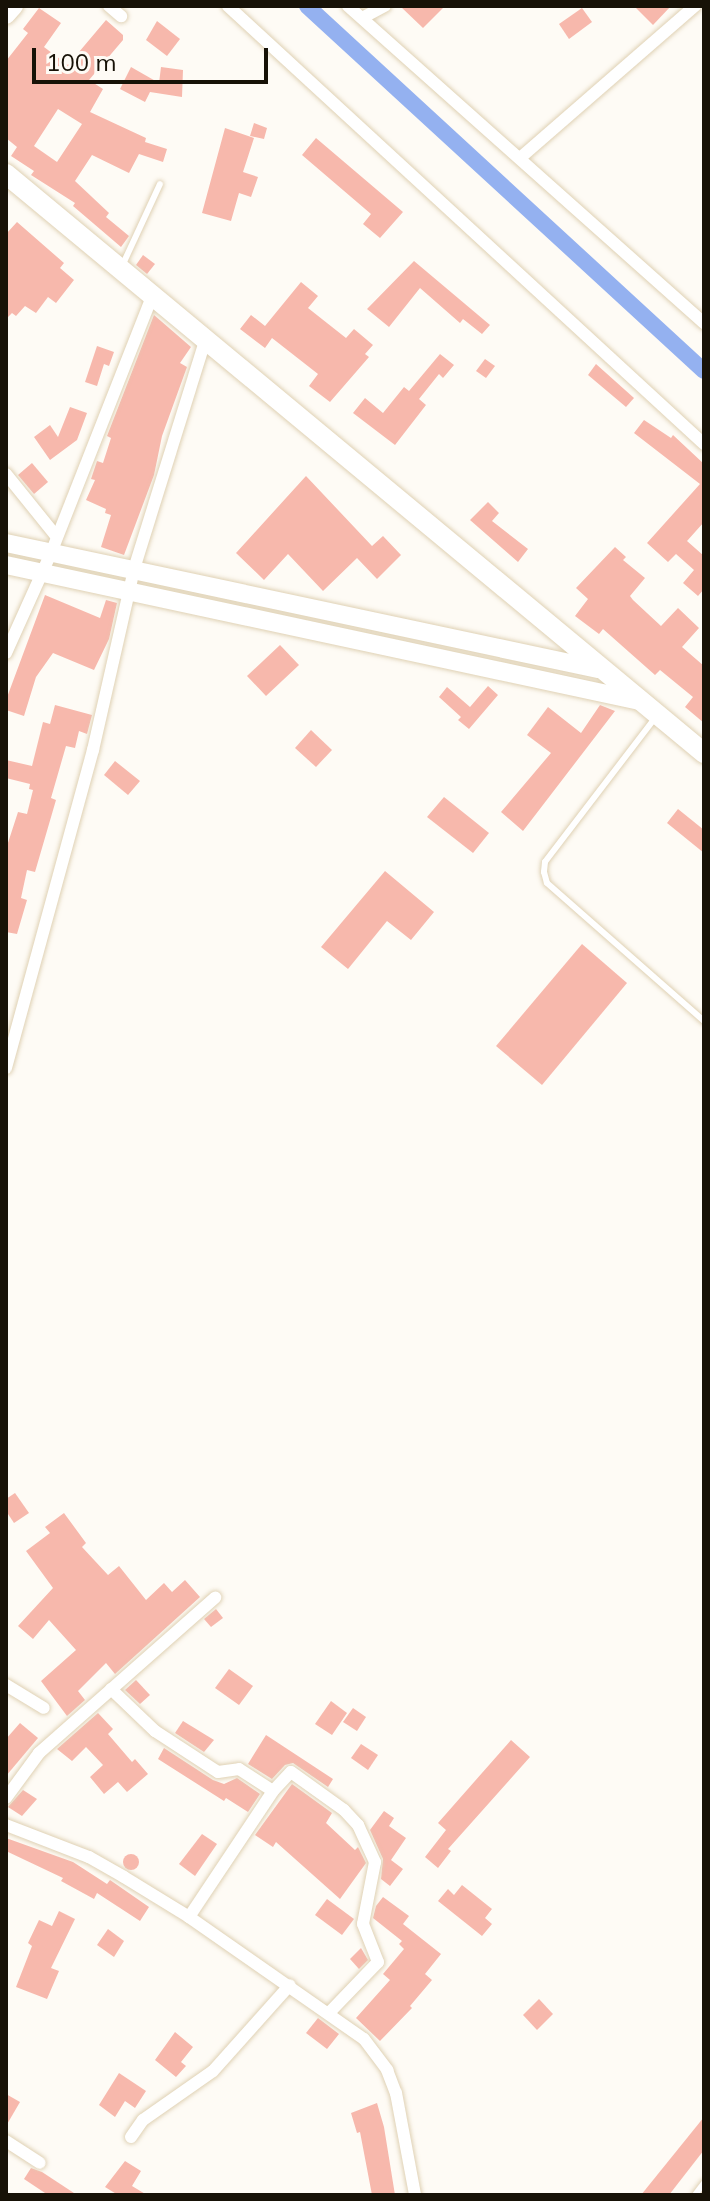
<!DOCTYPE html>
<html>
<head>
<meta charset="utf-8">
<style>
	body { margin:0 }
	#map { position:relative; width:710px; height:2201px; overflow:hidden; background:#fefbf5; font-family:Mulish,sans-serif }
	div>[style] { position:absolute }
	.canal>* { height:16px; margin:-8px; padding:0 8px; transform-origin:8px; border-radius:8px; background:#94b1f0 }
	.building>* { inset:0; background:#f7b8ac }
	.round { border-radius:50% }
	.roads { filter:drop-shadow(0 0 2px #dfd1b4) drop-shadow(0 0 2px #dfd1b4) }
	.lane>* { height:6px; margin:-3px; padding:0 3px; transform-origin:3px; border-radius:3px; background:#fff }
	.street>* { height:12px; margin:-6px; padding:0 6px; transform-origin:6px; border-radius:6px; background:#fff }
	.secondary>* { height:18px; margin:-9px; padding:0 9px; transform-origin:9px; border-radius:9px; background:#fff }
	.primary>* { height:20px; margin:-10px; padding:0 10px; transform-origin:10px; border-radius:10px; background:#fff }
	span { translate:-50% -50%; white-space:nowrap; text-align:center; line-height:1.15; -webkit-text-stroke:6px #fefbf5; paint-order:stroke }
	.frame { position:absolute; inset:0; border:8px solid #171207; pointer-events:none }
	.scale { position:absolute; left:32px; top:48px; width:236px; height:36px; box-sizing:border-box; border:4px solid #171207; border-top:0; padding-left:10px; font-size:24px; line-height:28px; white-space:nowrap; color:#171207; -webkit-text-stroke:6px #fefbf5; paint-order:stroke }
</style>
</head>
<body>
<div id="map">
	<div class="canal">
		<div style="left:307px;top:6px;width:539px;rotate:42.6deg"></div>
	</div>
	<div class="building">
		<div style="clip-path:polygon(400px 6px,445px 6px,423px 28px)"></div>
		<div style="clip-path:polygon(634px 6px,671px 6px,653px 25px)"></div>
		<div style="clip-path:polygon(evenodd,39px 8px,61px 23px,44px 47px,68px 65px,106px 20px,123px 35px,123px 40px,89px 80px,103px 89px,90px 112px,146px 138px,145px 142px,167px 149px,163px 162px,139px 154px,129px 173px,92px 155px,75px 181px,109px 213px,106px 217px,129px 236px,121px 247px,73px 206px,75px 203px,31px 175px,34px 171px,11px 156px,17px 147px,6px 138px,6px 61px,28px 33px,23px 29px,39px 8px,58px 109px,82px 124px,57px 162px,34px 146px,58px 109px)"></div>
		<div style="clip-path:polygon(582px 8px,592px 22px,569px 39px,559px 24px)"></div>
		<div style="clip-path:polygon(157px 21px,180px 39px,167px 56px,146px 40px)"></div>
		<div style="clip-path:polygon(131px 67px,159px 83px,161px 67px,183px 70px,182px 97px,150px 92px,145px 102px,120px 89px)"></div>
		<div style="clip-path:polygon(254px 123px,267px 128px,264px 139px,250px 136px)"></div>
		<div style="clip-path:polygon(225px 128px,254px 138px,243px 172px,258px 177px,251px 197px,239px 193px,231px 221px,202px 213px)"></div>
		<div style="clip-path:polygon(316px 138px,403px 212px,380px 238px,363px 224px,371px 214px,302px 155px)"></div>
		<div style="clip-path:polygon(17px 222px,64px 263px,60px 268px,74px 280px,56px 303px,48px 297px,36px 313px,25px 306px,16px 316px,12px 313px,6px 319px,6px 234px)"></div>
		<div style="clip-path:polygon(143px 255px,155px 264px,147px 274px,136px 265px)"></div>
		<div style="clip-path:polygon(414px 261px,490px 325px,482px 334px,463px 319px,460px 323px,420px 288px,389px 327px,367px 309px)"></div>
		<div style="clip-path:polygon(301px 282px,318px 296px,308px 308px,346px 338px,354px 329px,373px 345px,365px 354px,369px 357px,330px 402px,309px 386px,318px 374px,272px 338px,265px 348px,240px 329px,251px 315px,265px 326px)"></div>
		<div style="clip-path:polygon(154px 315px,191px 347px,180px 363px,187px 367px,162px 436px,154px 475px,124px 555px,101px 547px,111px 515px,105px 513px,106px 509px,86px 500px,95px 480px,91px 479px,97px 461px,103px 463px,111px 438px,107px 436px)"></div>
		<div style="clip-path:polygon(97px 346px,114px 352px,109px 366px,104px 364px,97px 386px,85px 382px)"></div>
		<div style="clip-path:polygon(440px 354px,454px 365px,443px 378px,439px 374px,419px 399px,426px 405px,395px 445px,353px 413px,365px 398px,383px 413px,404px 387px,409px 391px)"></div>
		<div style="clip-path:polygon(485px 359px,495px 366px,486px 378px,476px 371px)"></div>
		<div style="clip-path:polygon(596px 364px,634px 398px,626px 407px,588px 375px)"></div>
		<div style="clip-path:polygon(70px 407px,87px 413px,77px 440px,50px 460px,34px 437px,50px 425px,58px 437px)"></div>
		<div style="clip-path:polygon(644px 420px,671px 438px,673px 435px,704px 464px,704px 522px,687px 541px,704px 556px,704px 589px,698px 596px,683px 583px,694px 570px,676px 554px,668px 562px,647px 543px,700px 484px,634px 433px)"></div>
		<div style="clip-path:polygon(32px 463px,48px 482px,34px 494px,18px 475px)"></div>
		<div style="clip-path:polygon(306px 476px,372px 546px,383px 536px,401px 555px,377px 579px,357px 558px,323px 591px,288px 554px,264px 580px,236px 553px)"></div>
		<div style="clip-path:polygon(488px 502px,499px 513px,492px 521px,528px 549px,518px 562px,470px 520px)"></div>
		<div style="clip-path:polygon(615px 547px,626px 557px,623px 560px,645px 578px,630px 596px,633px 600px,661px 626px,678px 608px,699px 628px,682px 647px,704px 666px,704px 723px,685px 707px,693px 697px,660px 670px,655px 675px,603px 629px,599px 634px,575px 616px,588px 599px,576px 588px)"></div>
		<div style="clip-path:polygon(45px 595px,100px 618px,106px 600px,117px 603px,109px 639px,94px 670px,53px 653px,36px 677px,24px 716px,6px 710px,6px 700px)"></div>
		<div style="clip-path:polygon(280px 645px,299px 665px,266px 696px,247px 676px)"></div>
		<div style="clip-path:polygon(488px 686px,498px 695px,469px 729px,458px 720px,461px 717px,439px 697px,447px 687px,470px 707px)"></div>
		<div style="clip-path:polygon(55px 705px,92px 715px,87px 734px,79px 731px,75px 748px,66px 746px,51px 798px,56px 800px,35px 872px,27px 870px,21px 898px,27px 900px,17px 934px,6px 932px,6px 849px,18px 812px,27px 814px,33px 790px,29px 789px,30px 784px,6px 778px,6px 760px,32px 766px,43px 722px,50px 724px)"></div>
		<div style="clip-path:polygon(600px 705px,615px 711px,523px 831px,501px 812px,551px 753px,527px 735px,548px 707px,581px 733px)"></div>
		<div style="clip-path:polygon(311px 730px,332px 750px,316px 767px,295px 748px)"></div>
		<div style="clip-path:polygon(115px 761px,140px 781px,128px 795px,104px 775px)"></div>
		<div style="clip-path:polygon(444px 797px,489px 833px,473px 853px,427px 817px)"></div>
		<div style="clip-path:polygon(678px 809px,704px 830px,704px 853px,667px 823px)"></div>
		<div style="clip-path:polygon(385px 871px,434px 912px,411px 940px,387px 921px,348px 969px,321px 947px)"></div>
		<div style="clip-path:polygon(582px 944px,627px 983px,542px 1085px,496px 1046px)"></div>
		<div style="clip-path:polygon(15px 1493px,29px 1513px,14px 1523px,6px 1511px,6px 1499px)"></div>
		<div style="clip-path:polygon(64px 1513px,86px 1543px,82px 1547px,108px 1575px,119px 1566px,146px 1600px,164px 1583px,172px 1592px,185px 1580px,200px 1597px,115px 1674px,106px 1663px,78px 1691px,85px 1700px,67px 1716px,41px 1681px,76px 1650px,49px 1620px,33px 1639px,18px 1626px,53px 1588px,26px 1551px,50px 1533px,45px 1527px)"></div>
		<div style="clip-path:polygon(216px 1609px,223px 1618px,211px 1627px,204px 1619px)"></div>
		<div style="clip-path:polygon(229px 1669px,253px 1686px,239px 1705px,215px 1688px)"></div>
		<div style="clip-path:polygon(136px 1680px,150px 1695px,140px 1704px,125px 1690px)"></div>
		<div style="clip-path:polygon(331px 1701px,347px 1713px,332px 1735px,315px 1724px)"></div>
		<div style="clip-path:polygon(353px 1708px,366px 1717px,357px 1731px,343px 1722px)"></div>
		<div style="clip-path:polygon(98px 1713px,113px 1729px,108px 1734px,132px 1762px,135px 1759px,148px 1774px,127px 1792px,118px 1782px,104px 1794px,90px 1777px,103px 1765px,86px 1747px,72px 1761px,57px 1749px)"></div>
		<div style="clip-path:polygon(183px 1721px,214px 1740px,204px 1752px,175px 1733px)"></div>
		<div style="clip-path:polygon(20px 1723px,38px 1738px,6px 1776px,6px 1739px)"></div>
		<div style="clip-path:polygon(266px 1735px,333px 1779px,328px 1787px,293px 1763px,285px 1765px,272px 1779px,248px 1764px)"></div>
		<div style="clip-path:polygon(511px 1740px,530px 1757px,448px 1849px,451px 1851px,438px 1868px,425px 1857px,446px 1830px,438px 1823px)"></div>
		<div style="clip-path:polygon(361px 1744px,378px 1755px,368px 1770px,351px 1758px)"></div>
		<div style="clip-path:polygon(164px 1748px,213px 1780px,224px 1784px,237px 1778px,260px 1794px,248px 1812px,226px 1798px,224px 1801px,158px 1759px)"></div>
		<div style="clip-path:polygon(292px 1784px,332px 1813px,326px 1823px,355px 1850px,358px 1847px,366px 1863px,340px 1899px,276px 1842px,273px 1847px,255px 1835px)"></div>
		<div style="clip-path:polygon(23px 1790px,37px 1799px,22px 1816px,8px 1807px)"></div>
		<div style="clip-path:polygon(384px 1811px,394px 1818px,389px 1826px,406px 1838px,391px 1860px,403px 1869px,390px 1886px,381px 1879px,383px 1859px,370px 1830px)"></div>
		<div style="clip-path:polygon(202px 1834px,217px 1844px,195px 1876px,179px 1864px)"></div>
		<div style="clip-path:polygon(6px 1838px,73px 1862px,107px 1884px,110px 1880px,149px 1907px,140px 1921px,97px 1893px,94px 1899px,61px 1881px,63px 1878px,6px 1851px)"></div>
		<div class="round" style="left:123px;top:1854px;width:16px;height:16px"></div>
		<div style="clip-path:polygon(462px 1885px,492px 1909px,485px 1918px,492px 1924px,482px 1936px,438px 1901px,448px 1889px,454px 1895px)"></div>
		<div style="clip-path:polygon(383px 1897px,409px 1916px,403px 1924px,441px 1954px,425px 1974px,432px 1980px,410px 2006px,412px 2008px,380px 2041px,356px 2018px,390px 1980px,383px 1974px,404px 1949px,399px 1944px,402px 1941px,373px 1918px,376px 1906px)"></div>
		<div style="clip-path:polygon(327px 1899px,354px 1919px,342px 1935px,315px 1915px)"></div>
		<div style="clip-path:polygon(59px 1911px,75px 1919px,51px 1968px,59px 1971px,47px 1999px,16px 1987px,32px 1946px,28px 1943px,39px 1920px,52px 1926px)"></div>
		<div style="clip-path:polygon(108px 1929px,124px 1941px,114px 1957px,97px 1945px)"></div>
		<div style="clip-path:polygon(361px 1948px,368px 1960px,359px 1969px,350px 1959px)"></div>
		<div style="clip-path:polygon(539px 1999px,553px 2014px,537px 2030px,523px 2015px)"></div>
		<div style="clip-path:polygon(318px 2018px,339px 2034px,327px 2049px,306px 2033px)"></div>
		<div style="clip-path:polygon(175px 2032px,193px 2047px,181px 2062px,186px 2066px,176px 2077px,155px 2060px)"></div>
		<div style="clip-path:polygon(119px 2073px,146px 2091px,135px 2108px,125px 2101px,115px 2117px,99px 2105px)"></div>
		<div style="clip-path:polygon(6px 2094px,20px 2102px,6px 2126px)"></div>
		<div style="clip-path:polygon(377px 2103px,384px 2127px,395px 2195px,372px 2195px,360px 2132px,357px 2133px,351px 2113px)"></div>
		<div style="clip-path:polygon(704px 2117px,704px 2150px,669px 2195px,641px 2195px)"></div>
		<div style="clip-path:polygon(125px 2161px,141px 2171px,132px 2186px,147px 2195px,118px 2195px,105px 2187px)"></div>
		<div style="clip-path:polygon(31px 2168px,42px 2172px,77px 2195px,48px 2195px,24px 2179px)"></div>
	</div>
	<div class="roads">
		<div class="lane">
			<div style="left:123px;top:264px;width:88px;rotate:-65.2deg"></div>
			<div style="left:655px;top:718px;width:181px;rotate:127.4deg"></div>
			<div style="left:545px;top:862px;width:10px;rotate:96deg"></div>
			<div style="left:544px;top:872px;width:11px;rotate:75deg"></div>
			<div style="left:547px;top:883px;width:209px;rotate:41.3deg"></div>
			<div style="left:695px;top:2195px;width:15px;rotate:-53deg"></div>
		</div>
		<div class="street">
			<div style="left:109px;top:6px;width:16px;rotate:40deg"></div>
			<div style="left:228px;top:6px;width:647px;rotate:42.62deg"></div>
			<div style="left:348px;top:6px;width:477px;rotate:41.7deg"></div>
			<div style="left:362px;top:18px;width:26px;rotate:-28deg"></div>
			<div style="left:520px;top:158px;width:232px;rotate:-41deg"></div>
			<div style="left:6px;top:474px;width:80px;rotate:51.1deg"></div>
			<div style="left:6px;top:653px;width:110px;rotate:-65.8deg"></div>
			<div style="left:51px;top:553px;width:276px;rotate:-68.5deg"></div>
			<div style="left:6px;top:1068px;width:330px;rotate:-74.7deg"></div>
			<div style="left:93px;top:750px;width:186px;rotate:-77.2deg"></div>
			<div style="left:134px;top:569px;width:242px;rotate:-72.7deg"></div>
			<div style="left:6px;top:1685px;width:44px;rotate:31.2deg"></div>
			<div style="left:111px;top:1689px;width:61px;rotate:43.7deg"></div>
			<div style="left:155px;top:1731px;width:75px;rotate:33.1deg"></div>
			<div style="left:218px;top:1772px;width:21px;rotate:-8deg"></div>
			<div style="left:239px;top:1769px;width:40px;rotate:32.9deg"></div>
			<div style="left:273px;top:1791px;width:26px;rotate:-47deg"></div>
			<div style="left:291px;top:1772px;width:65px;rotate:35.6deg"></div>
			<div style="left:344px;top:1810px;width:21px;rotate:47deg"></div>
			<div style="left:358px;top:1825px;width:41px;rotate:65.3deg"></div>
			<div style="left:375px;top:1862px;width:63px;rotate:101deg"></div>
			<div style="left:363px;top:1924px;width:41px;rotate:68.5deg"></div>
			<div style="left:378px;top:1962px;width:71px;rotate:133.9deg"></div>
			<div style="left:6px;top:1798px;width:56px;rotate:-53.7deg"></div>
			<div style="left:39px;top:1753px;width:235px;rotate:-41.4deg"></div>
			<div style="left:6px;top:1825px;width:89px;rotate:21.1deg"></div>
			<div style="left:89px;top:1857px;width:40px;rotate:29.7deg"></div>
			<div style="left:124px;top:1877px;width:76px;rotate:31.6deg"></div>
			<div style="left:189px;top:1917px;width:213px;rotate:34.9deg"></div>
			<div style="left:364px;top:2039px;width:39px;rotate:53deg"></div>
			<div style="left:387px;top:2070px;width:25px;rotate:69deg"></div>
			<div style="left:396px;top:2093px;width:104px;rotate:79.4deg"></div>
			<div style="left:189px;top:1917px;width:151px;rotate:-56.3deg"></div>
			<div style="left:131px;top:2137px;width:21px;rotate:-55deg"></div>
			<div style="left:143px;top:2120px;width:85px;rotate:-35deg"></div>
			<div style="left:213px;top:2071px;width:115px;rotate:-48.2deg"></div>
			<div style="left:6px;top:2141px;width:40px;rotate:32.9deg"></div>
		</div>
		<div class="secondary">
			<div style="left:6px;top:15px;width:12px;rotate:-48deg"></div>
			<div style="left:6px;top:543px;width:605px;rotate:12.02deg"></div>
			<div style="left:6px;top:565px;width:648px;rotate:12.11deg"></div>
		</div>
		<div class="primary">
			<div style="left:6px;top:174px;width:907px;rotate:39.68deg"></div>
		</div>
	</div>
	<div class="frame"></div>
	<div class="scale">100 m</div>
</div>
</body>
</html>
